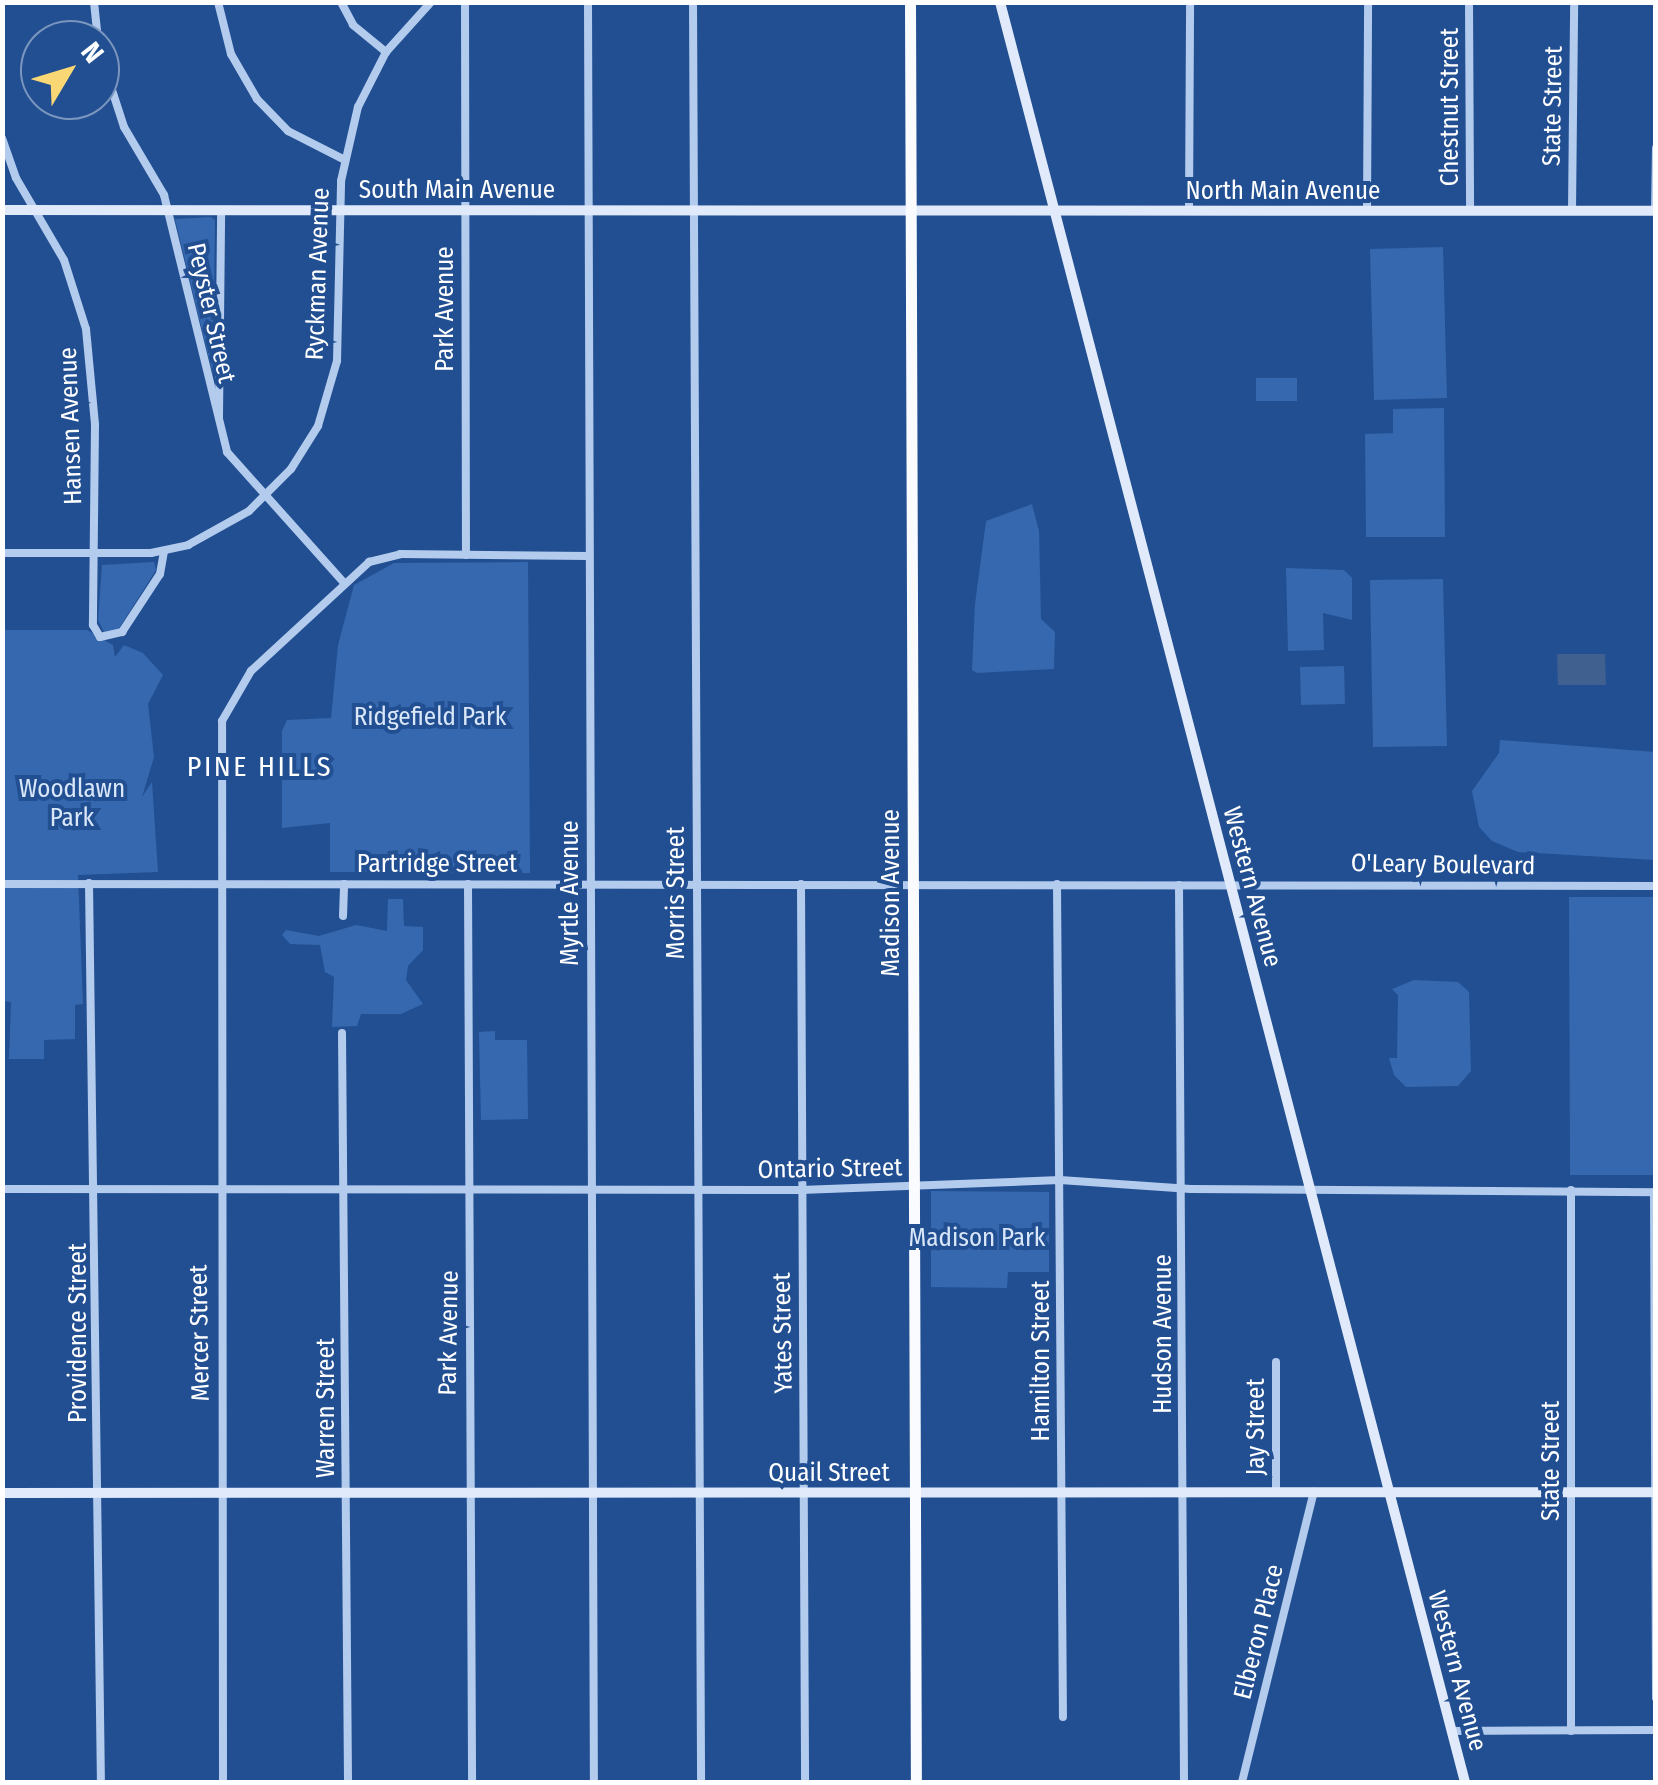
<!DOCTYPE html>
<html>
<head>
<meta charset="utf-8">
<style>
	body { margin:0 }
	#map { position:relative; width:1658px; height:1785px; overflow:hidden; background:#224f92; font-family:"Fira Sans Condensed",sans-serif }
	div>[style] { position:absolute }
	.green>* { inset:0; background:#3568af }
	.water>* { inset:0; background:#406090 }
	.street>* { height:8px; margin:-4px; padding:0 4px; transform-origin:4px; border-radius:4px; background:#b3cbed }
	.secondary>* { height:10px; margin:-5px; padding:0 5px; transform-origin:5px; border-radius:5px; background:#e0eafa }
	.primary>* { height:11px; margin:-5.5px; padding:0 5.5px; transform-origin:5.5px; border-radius:5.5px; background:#fafbff }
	span { translate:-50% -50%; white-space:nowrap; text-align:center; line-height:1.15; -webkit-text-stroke:8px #224f92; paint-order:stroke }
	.street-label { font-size:25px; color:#fff }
	.park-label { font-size:25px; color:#d9e7f9 }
	.neighbourhood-label { font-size:28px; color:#fff; letter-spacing:2.5px }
	.frame { position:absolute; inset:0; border:5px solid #fff; pointer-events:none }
	.north { position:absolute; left:20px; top:20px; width:100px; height:100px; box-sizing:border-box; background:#224f92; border:2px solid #7a95be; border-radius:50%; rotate:52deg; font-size:28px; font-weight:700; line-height:40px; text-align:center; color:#fff }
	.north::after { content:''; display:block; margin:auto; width:35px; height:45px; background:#f9d775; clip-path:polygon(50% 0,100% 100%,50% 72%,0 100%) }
</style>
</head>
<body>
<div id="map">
	<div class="green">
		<div style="clip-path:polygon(211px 217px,215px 220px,213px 375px,175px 219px)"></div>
		<div style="clip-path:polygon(1443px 247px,1447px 398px,1374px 400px,1370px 249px)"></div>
		<div style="clip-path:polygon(1256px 378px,1297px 378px,1297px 401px,1256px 401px)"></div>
		<div style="clip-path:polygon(1444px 408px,1445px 537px,1366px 537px,1365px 434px,1393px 433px,1393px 409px)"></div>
		<div style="clip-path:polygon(1032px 504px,1039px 531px,1041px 619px,1055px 632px,1054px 669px,977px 673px,972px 670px,975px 604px,986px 521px)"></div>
		<div style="clip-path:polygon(154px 562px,156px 570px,118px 630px,104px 632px,98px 620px,102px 565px)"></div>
		<div style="clip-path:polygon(528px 562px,530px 873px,330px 872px,330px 823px,282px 828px,282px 731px,287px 720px,331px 718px,338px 645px,354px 585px,394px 563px)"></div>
		<div style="clip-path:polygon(1286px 568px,1344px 570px,1352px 578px,1352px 620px,1323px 613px,1324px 650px,1288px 651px)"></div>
		<div style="clip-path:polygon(1443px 579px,1447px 746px,1373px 747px,1370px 580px)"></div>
		<div style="clip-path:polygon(3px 630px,87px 630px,113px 645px,115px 657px,124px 645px,143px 653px,163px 675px,148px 704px,154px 757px,142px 797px,152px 782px,158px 872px,78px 875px,83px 1004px,75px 1005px,75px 1039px,44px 1040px,44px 1059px,9px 1059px,11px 1002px,3px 1001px)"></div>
		<div style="clip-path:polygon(1344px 666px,1345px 704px,1301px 705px,1300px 667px)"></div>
		<div style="clip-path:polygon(1500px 740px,1655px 752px,1655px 860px,1518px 852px,1492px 841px,1479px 827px,1472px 791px,1499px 753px)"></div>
		<div style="clip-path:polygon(1569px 897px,1655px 897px,1655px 1175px,1570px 1175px)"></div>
		<div style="clip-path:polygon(388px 899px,403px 899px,404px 926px,423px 927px,423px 950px,408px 966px,406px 980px,423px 1004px,401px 1014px,361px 1014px,357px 1026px,332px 1027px,334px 977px,325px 972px,320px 945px,290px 944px,282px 935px,286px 930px,319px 936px,356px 925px,387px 931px)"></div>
		<div style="clip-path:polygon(1414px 980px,1458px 982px,1469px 992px,1471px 1071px,1458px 1086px,1406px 1087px,1394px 1075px,1389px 1058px,1397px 1058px,1398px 995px,1392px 989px)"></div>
		<div style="clip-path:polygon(495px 1031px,495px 1040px,527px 1040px,528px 1119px,481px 1120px,479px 1032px)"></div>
		<div style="clip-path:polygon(931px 1191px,1049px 1192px,1049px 1272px,1008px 1272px,1007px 1288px,931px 1287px)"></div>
	</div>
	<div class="water">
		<div style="clip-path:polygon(1557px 654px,1605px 654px,1606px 685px,1558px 685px)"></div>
	</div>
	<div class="street">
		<div style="left:94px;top:2px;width:38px;rotate:84deg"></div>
		<div style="left:218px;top:2px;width:54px;rotate:76deg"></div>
		<div style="left:231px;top:54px;width:52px;rotate:60deg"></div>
		<div style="left:257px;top:99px;width:45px;rotate:45.9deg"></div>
		<div style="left:288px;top:131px;width:62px;rotate:27deg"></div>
		<div style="left:341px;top:2px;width:26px;rotate:62deg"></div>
		<div style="left:353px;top:25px;width:43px;rotate:39.3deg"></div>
		<div style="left:465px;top:2px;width:553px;rotate:89.9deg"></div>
		<div style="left:588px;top:2px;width:1780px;rotate:89.81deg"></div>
		<div style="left:693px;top:2px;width:1780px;rotate:89.74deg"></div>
		<div style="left:1469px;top:2px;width:209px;rotate:89.7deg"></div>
		<div style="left:100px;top:53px;width:78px;rotate:72deg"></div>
		<div style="left:124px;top:127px;width:79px;rotate:59.5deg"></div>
		<div style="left:164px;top:195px;width:265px;rotate:76.2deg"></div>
		<div style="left:227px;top:452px;width:176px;rotate:48.2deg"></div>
		<div style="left:2px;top:138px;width:42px;rotate:70.7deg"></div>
		<div style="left:16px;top:178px;width:95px;rotate:59.7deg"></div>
		<div style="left:64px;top:260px;width:72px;rotate:72.3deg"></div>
		<div style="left:86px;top:329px;width:96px;rotate:84.6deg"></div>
		<div style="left:95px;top:425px;width:200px;rotate:90.6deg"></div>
		<div style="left:93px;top:625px;width:14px;rotate:60deg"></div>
		<div style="left:100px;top:637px;width:23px;rotate:-13deg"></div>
		<div style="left:122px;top:632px;width:69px;rotate:-56.8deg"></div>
		<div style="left:160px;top:574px;width:23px;rotate:-80deg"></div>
		<div style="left:1189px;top:210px;width:208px;rotate:-89.7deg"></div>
		<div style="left:1572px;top:210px;width:208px;rotate:-89.4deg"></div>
		<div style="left:1367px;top:211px;width:209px;rotate:-89.7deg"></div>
		<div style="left:1655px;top:211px;width:63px;rotate:-89.1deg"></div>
		<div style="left:219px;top:417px;width:207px;rotate:-89.4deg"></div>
		<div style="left:2px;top:553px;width:149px"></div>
		<div style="left:151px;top:553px;width:38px;rotate:-12deg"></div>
		<div style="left:188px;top:545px;width:70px;rotate:-29.1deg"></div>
		<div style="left:249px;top:511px;width:59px;rotate:-45deg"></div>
		<div style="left:291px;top:469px;width:51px;rotate:-57.9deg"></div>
		<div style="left:318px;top:426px;width:68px;rotate:-73.7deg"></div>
		<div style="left:337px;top:361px;width:180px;rotate:-88.7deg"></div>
		<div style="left:341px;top:181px;width:76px;rotate:-77.1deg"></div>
		<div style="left:358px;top:107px;width:62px;rotate:-63deg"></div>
		<div style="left:386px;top:52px;width:67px;rotate:-48deg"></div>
		<div style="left:89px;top:883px;width:899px;rotate:89.24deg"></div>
		<div style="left:2px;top:884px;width:1654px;rotate:0.07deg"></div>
		<div style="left:468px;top:884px;width:898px;rotate:89.74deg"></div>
		<div style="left:801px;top:884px;width:898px;rotate:89.74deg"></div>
		<div style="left:1057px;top:884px;width:833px;rotate:89.59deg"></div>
		<div style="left:1179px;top:885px;width:897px;rotate:89.68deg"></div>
		<div style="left:343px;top:916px;width:32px;rotate:-88deg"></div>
		<div style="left:342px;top:1033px;width:749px;rotate:89.54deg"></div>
		<div style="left:2px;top:1189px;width:799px;rotate:0.07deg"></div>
		<div style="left:801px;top:1190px;width:259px;rotate:-2.2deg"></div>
		<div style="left:1060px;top:1180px;width:131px;rotate:3.9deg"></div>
		<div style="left:1191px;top:1189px;width:465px;rotate:0.4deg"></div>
		<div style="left:1571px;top:1190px;width:541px;rotate:90deg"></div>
		<div style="left:1654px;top:1192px;width:506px;rotate:89.77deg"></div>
		<div style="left:1276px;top:1492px;width:130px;rotate:-90deg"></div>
		<div style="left:1452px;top:1731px;width:204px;rotate:-0.3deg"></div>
		<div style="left:223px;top:1782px;width:1061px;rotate:-90.05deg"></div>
		<div style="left:222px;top:721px;width:58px;rotate:-59.9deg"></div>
		<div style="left:251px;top:671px;width:161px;rotate:-42.7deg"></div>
		<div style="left:369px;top:562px;width:32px;rotate:-14deg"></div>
		<div style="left:400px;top:554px;width:189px;rotate:0.6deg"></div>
		<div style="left:1242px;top:1782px;width:299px;rotate:-76.1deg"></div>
	</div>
	<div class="secondary">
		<div style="left:1000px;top:2px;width:1840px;rotate:75.36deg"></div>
		<div style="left:2px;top:210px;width:1654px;rotate:0.03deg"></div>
		<div style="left:2px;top:1493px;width:1654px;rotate:-0.03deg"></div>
	</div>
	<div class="primary">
		<div style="left:910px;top:2px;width:1780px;rotate:89.81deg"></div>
	</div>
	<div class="street-label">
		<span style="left:1553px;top:106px;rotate:-89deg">State Street</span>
		<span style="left:1450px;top:107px;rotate:-90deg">Chestnut Street</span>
		<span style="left:457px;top:190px">South Main Avenue</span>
		<span style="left:1283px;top:191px">North Main Avenue</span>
		<span style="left:318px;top:274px;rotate:-88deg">Ryckman Avenue</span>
		<span style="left:445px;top:309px;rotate:-90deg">Park Avenue</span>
		<span style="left:211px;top:313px;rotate:77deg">Peyster Street</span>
		<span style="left:71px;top:426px;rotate:-92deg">Hansen Avenue</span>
		<span style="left:437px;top:864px">Partridge Street</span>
		<span style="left:1443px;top:865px;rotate:1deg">O'Leary Boulevard</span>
		<span style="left:1252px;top:887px;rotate:75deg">Western Avenue</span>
		<span style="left:570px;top:893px;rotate:-90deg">Myrtle Avenue</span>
		<span style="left:676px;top:893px;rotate:-90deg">Morris Street</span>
		<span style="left:891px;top:893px;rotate:-90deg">Madison Avenue</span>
		<span style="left:830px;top:1169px;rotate:-1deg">Ontario Street</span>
		<span style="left:78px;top:1333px;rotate:-90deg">Providence Street</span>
		<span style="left:200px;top:1333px;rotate:-91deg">Mercer Street</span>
		<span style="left:449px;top:1333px;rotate:-89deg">Park Avenue</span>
		<span style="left:783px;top:1333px;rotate:-91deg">Yates Street</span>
		<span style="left:1163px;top:1334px;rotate:-90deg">Hudson Avenue</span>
		<span style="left:1041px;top:1361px;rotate:-90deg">Hamilton Street</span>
		<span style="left:326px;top:1408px;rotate:-90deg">Warren Street</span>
		<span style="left:1256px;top:1427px;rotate:-90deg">Jay Street</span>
		<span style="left:1551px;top:1461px;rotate:-90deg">State Street</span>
		<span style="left:829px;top:1473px">Quail Street</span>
		<span style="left:1259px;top:1632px;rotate:-76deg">Elberon Place</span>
		<span style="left:1457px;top:1671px;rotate:75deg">Western Avenue</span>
	</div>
	<div class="park-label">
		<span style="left:430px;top:717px">Ridgefield Park</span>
		<span style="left:72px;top:804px">Woodlawn<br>Park</span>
		<span style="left:977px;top:1238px">Madison Park</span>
	</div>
	<div class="neighbourhood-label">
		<span style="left:260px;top:767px">PINE HILLS</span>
	</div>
	<div class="frame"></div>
	<div class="north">N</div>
</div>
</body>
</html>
